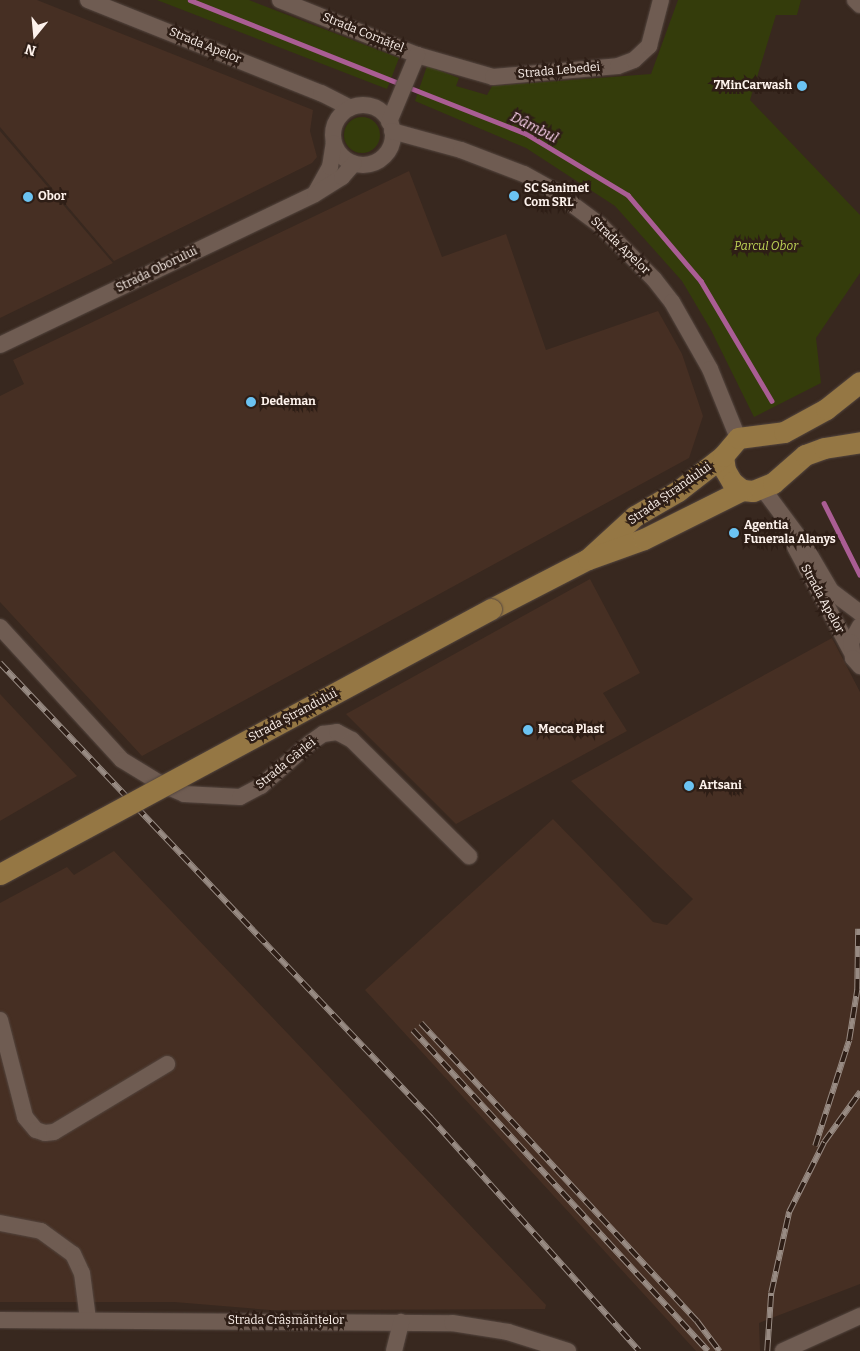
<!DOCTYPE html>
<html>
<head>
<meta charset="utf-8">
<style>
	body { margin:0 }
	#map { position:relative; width:860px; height:1351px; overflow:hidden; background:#38281f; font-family:Bitter,serif }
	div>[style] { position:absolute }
	.built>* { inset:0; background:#462f23 }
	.green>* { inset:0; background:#343c0b }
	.round { border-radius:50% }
	.stream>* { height:4.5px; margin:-2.25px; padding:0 2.25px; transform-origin:2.25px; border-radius:2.25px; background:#aa5d94 }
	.roads { filter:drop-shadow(0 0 1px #54463f) drop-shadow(0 0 1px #54463f) }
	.minor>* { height:16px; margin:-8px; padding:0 8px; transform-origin:8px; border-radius:8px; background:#6f5c52 }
	.minor>.ring { margin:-8px; padding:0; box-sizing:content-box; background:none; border:16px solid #6f5c52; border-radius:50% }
	.major>* { height:21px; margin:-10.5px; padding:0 10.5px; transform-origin:10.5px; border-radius:10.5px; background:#957744 }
	.rail>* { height:5.5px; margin-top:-2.75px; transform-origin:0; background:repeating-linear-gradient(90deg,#2e1e16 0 11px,#988b83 0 22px); box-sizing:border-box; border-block:1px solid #988b83 }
	.bridges { filter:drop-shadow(0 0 1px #54463f) drop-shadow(0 0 1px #54463f) }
	.major-bridge>* { height:21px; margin:-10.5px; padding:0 10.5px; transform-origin:10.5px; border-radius:10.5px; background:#957744 }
	.dots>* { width:14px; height:14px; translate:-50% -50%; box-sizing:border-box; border:2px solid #2e1e16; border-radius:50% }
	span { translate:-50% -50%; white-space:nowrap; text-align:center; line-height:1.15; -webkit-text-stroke:5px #2e1e16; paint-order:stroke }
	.street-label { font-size:12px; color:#fdf2ec }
	.poi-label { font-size:12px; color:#fdf2ec; font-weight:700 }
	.right { translate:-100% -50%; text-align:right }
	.left { translate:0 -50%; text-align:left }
	.park-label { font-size:12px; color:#bed456; font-style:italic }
	.water-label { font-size:14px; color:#fdd2ef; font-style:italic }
	.north { position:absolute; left:10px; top:10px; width:50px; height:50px; -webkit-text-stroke:4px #2e1e16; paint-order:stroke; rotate:197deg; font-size:14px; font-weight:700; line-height:20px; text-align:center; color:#fdf2ec }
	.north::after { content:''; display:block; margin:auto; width:18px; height:22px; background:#fdf2ec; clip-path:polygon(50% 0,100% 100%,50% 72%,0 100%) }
</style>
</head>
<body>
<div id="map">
	<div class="built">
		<div style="clip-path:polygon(0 0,37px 0,313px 110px,310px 131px,317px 157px,312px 163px,114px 261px,0 127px)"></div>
		<div style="clip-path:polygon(0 131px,113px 263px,0 318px)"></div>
		<div style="clip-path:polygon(409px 171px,442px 257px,506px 234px,546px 350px,658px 311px,682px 354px,703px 416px,689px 458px,142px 756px,0 602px,0 396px,24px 384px,13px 360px)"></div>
		<div style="clip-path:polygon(590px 579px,640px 673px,603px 693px,627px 731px,456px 824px,346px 714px)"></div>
		<div style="clip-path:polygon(832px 638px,860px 692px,860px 1284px,759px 1323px,760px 1351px,696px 1351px,365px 990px,553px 819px,653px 922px,667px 925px,693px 899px,571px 781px)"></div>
		<div style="clip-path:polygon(0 694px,77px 776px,0 821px)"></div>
		<div style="clip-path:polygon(114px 851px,546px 1305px,545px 1309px,270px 1310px,174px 1302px,0 1302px,0 903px,67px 867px,74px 875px)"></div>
	</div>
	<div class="green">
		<div style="clip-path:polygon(157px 0,249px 0,399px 58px,387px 89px)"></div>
		<div style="clip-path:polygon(678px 0,801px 0,797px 15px,776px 15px,750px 100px,860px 215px,860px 273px,816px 338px,821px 383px,754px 417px,711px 330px,682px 281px,615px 206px,526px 148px,415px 101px,427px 66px,459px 78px,456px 86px,487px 95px,492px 86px,651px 74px)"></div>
		<div class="round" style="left:344px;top:117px;width:36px;height:36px"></div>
	</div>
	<div class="stream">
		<div style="left:190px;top:0;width:227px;rotate:21.7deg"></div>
		<div style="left:408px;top:87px;width:126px;rotate:21.5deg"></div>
		<div style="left:525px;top:133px;width:120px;rotate:31deg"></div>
		<div style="left:628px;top:195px;width:113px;rotate:49.7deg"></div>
		<div style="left:701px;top:281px;width:139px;rotate:59.4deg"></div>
		<div style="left:824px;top:503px;width:80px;rotate:63.4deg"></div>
	</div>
	<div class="roads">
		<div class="minor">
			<div style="left:88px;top:0;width:251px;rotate:21.8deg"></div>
			<div style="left:321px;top:93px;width:33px;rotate:27deg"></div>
			<div style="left:280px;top:0;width:148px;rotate:21.9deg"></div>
			<div style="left:417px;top:55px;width:79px;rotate:16.1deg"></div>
			<div style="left:493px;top:77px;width:125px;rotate:-5deg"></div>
			<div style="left:618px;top:66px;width:17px;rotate:-21deg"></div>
			<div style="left:634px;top:60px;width:21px;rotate:-43deg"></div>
			<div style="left:649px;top:46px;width:48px;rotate:-75.4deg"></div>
			<div style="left:855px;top:0;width:7px;rotate:45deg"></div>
			<div class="ring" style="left:333px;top:105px;width:44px;height:44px"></div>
			<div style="left:389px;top:122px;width:73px;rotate:-67.3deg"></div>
			<div style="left:392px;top:131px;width:72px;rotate:15.4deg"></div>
			<div style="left:461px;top:150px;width:67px;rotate:20.9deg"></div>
			<div style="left:524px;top:174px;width:33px;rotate:29deg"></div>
			<div style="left:553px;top:190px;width:59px;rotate:36.7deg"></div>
			<div style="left:600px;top:225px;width:76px;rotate:45deg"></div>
			<div style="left:654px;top:279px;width:29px;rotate:52deg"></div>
			<div style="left:672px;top:302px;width:77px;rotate:60.4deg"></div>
			<div style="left:710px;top:369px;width:74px;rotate:67.9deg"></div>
			<div style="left:316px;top:192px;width:29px;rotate:-61deg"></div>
			<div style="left:330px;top:167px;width:24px;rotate:-81deg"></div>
			<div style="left:0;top:345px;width:349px;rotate:-25.6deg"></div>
			<div style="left:315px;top:194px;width:32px;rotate:-32deg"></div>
			<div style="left:342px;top:177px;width:18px;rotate:-49deg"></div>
			<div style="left:763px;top:489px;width:67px;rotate:53.5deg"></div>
			<div style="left:803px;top:543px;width:56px;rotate:59.7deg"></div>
			<div style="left:831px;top:591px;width:36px;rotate:37deg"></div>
			<div style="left:795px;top:547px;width:118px;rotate:61.7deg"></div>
			<div style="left:860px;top:626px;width:18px;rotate:119deg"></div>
			<div style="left:851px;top:642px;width:16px;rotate:83deg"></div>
			<div style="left:853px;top:658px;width:11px;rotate:49deg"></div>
			<div style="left:0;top:627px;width:180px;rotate:47.5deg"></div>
			<div style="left:122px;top:760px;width:48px;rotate:31.4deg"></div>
			<div style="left:163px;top:785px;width:23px;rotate:23deg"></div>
			<div style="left:184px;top:794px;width:56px;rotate:3.1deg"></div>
			<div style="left:240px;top:797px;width:24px;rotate:-28deg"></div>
			<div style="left:261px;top:786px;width:65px;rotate:-41.3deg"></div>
			<div style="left:310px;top:743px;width:16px;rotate:-35deg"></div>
			<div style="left:323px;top:734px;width:14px;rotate:-8deg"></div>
			<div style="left:337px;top:732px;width:17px;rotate:28deg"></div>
			<div style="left:352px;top:740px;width:165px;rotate:44.8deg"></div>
			<div style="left:0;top:1020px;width:100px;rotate:75.5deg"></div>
			<div style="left:25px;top:1117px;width:17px;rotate:50deg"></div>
			<div style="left:36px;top:1130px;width:9px;rotate:18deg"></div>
			<div style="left:45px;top:1133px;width:9px;rotate:-6deg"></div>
			<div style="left:54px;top:1132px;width:132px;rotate:-31deg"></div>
			<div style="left:0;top:1223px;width:42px;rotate:11deg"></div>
			<div style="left:41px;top:1231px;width:39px;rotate:36deg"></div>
			<div style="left:73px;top:1254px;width:21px;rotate:65deg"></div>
			<div style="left:82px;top:1273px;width:46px;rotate:82.6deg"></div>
			<div style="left:0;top:1320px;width:452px;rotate:0.4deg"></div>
			<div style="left:452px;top:1323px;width:57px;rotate:9.1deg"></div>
			<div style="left:508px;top:1332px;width:63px;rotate:17.6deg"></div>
			<div style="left:394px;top:1351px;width:30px;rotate:-76deg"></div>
			<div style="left:783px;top:1351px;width:85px;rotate:-24.4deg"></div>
		</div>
		<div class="major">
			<div style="left:723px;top:456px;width:14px;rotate:82deg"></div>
			<div style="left:725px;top:470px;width:14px;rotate:60deg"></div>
			<div style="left:732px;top:482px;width:13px;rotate:39deg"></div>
			<div style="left:742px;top:490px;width:11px;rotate:5deg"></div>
			<div style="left:753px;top:491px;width:22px;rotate:-22deg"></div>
			<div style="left:773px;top:483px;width:43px;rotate:-41.2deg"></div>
			<div style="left:805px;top:455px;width:20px;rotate:-20deg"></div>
			<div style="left:824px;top:448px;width:36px;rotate:-9deg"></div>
			<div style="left:588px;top:559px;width:64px;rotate:-42.5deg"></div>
			<div style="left:635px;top:516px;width:50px;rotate:-30.2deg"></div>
			<div style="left:678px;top:491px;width:57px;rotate:-37.9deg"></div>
			<div style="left:723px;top:456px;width:23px;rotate:-50deg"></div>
			<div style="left:738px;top:438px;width:46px;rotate:-7.4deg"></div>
			<div style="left:784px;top:432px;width:48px;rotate:-28.7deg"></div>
			<div style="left:826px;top:409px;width:43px;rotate:-38.5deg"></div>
			<div style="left:491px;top:609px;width:109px;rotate:-27.3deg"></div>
			<div style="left:588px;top:559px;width:59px;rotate:-19.7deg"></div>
			<div style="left:644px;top:539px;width:110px;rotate:-26.6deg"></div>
		</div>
	</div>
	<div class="rail">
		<div style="left:0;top:663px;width:627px;rotate:46.55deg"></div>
		<div style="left:431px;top:1118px;width:312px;rotate:48.2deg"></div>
		<div style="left:421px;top:1023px;width:406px;rotate:47.2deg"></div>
		<div style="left:697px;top:1321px;width:38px;rotate:53deg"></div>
		<div style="left:413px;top:1030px;width:436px;rotate:47.4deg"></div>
		<div style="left:815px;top:1146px;width:111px;rotate:-72.2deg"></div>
		<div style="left:849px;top:1040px;width:51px;rotate:-80.9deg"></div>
		<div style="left:857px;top:990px;width:61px;rotate:-89.1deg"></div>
		<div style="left:767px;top:1351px;width:58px;rotate:-86.1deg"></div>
		<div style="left:771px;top:1293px;width:83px;rotate:-77.5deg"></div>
		<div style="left:789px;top:1212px;width:78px;rotate:-63.4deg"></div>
		<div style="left:824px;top:1142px;width:62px;rotate:-54.2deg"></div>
	</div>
	<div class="bridges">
		<div class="major-bridge">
			<div style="left:0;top:874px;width:558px;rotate:-28.36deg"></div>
		</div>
	</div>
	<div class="dots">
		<div style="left:802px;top:86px;background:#6bc3f2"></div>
		<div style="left:514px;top:196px;background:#6bc3f2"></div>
		<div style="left:28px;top:197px;background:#6bc3f2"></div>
		<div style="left:251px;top:402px;background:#6bc3f2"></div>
		<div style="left:734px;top:533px;background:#6bc3f2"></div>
		<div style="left:528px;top:730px;background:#6bc3f2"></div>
		<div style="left:689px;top:786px;background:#6bc3f2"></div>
	</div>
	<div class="street-label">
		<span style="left:363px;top:33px;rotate:22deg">Strada Cornățel</span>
		<span style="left:205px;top:46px;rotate:22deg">Strada Apelor</span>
		<span style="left:559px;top:71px;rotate:-5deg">Strada Lebedei</span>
		<span style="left:620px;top:246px;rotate:44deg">Strada Apelor</span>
		<span style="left:157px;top:270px;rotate:-26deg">Strada Oborului</span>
		<span style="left:670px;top:494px;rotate:-35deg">Strada Ștrandului</span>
		<span style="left:822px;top:599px;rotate:61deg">Strada Apelor</span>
		<span style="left:293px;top:716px;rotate:-28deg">Strada Ștrandului</span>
		<span style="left:286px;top:764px;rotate:-39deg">Strada Gârlei</span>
		<span style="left:286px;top:1321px">Strada Crâșmărițelor</span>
	</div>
	<div class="poi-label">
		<span class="right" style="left:792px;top:86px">7MinCarwash</span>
		<span class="left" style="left:524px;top:196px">SC Sanimet<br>Com SRL</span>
		<span class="left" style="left:38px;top:197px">Obor</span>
		<span class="left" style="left:261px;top:402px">Dedeman</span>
		<span class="left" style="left:744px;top:533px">Agentia<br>Funerala Alanys</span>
		<span class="left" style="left:538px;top:730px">Mecca Plast</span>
		<span class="left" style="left:699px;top:786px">Artsani</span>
	</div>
	<div class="park-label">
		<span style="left:766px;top:247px">Parcul Obor</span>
	</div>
	<div class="water-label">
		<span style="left:534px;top:128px;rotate:27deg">Dâmbul</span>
	</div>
	<div class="north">N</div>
</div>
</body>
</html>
